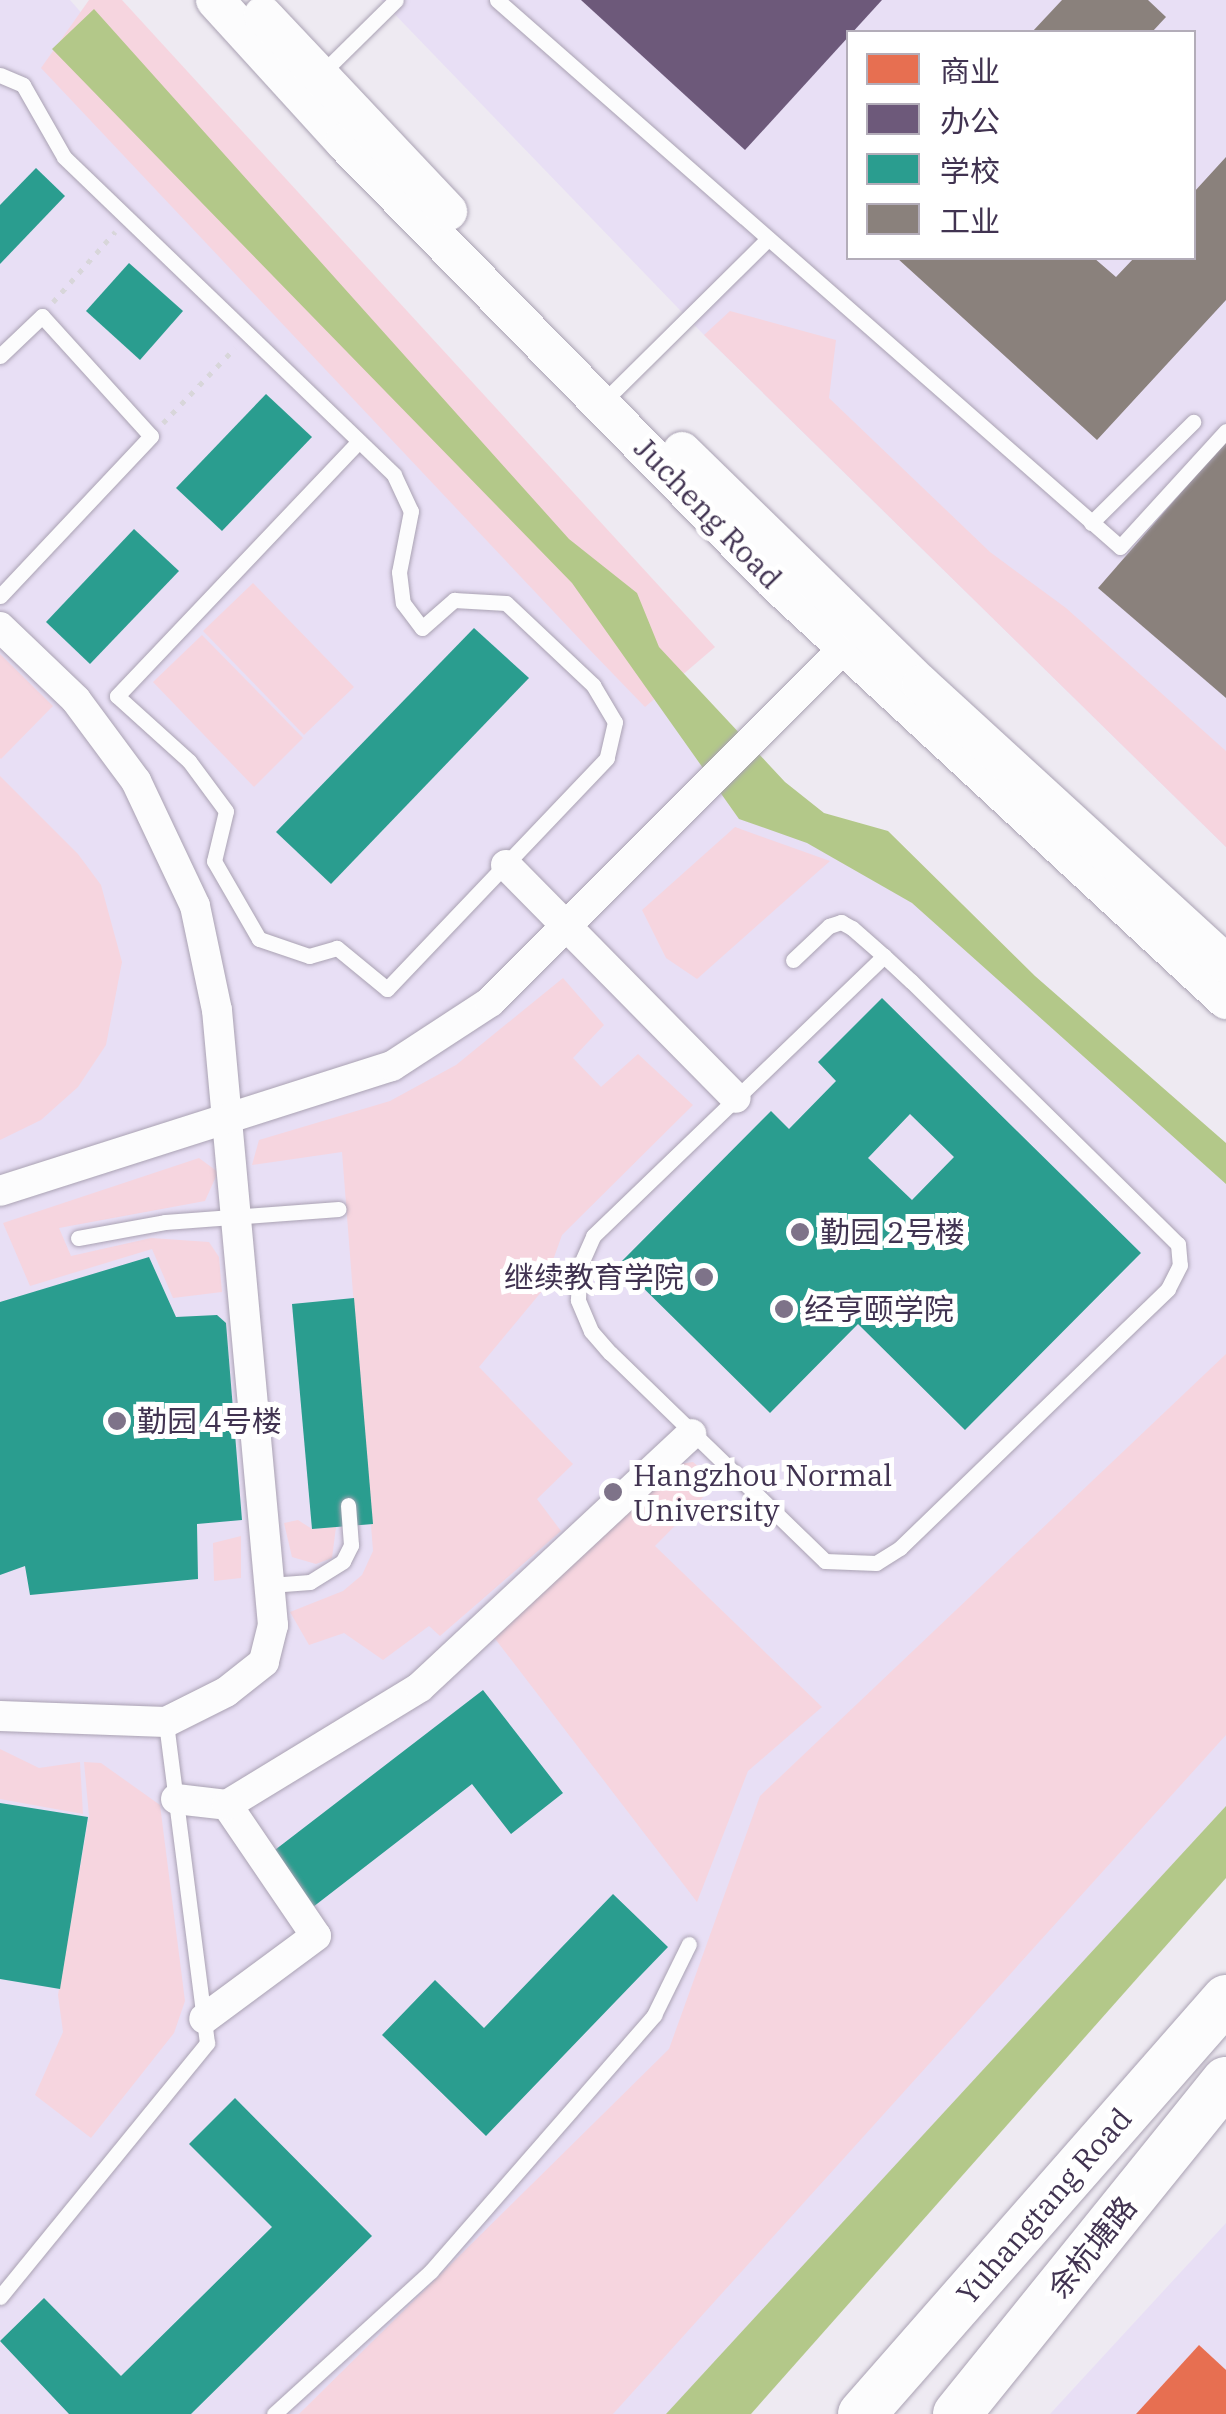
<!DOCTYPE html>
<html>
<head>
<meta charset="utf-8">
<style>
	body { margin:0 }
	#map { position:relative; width:1226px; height:2414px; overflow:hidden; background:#eeeaf2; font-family:"IBM Plex Serif","Noto Sans SC",serif }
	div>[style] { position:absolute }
	.built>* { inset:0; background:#e8dff5 }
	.green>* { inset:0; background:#f6d5df }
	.water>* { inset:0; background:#b3c889 }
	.shops>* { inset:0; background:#e76f51 }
	.offices>* { inset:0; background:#6d597a }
	.schools>* { inset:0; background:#2a9d8f }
	.industry>* { inset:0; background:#8a817c }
	.path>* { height:5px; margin-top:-2.5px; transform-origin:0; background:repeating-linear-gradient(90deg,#d8d6da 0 5px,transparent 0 13px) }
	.roads { filter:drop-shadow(0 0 2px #aaa2b3) drop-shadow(0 0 2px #aaa2b3) }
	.service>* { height:15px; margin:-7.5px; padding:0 7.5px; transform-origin:7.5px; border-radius:7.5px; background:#fcfcfd }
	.minor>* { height:30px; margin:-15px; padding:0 15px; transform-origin:15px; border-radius:15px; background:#fcfcfd }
	.tertiary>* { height:38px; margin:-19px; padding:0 19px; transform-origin:19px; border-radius:19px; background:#fcfcfd }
	.primary>* { height:48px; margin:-24px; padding:0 24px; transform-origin:24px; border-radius:24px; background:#fcfcfd }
	.dots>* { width:28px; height:28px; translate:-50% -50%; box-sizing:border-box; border:5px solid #fff; border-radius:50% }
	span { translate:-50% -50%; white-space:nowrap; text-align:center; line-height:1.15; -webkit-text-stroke:10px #fff; paint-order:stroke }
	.street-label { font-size:30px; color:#413351 }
	.poi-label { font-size:30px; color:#413351 }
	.left { translate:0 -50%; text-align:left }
	.right { translate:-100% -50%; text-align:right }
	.legend { position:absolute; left:846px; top:30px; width:350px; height:230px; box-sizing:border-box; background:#fff; border:2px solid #b3adb9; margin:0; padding:12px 18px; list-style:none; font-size:30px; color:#413351 }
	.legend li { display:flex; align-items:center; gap:20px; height:50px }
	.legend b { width:50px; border:2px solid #b3adb9 }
</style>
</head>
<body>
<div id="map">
	<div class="built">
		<div style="clip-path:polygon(0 0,70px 0,463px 446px,680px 708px,902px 879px,1226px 1159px,1226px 1826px,690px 2414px,0 2414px)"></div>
		<div style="clip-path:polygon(evenodd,381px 0,1226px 0,1226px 847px,704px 335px,381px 0,848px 32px,1194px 32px,1194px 258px,848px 258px,848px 32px)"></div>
		<div style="clip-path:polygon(1226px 2223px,1226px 2414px,1050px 2414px)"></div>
	</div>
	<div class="green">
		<div style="clip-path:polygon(89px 0,122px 0,715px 647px,645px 707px,588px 648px,41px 68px)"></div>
		<div style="clip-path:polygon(730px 311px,836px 340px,829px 398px,990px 552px,1066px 608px,1226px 751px,1226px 847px,704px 335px)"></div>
		<div style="clip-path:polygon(253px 583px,354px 687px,304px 735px,203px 631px)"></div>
		<div style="clip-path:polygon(202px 635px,303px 738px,254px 787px,153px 682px)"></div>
		<div style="clip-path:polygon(0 654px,53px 706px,1px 759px,0 758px)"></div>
		<div style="clip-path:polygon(0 776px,78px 854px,101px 885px,122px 962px,106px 1045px,78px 1087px,41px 1120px,0 1140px)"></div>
		<div style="clip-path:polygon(735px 827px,830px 861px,697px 979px,666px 958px,642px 910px)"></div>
		<div style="clip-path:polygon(563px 978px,604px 1025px,573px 1058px,601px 1087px,638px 1054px,693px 1105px,562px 1235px,542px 1291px,479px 1367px,573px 1464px,537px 1499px,561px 1531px,440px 1636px,429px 1626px,383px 1660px,344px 1633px,309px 1645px,290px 1612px,343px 1591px,362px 1575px,373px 1551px,342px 1152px,252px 1165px,259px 1140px,390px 1101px,456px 1065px)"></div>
		<div style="clip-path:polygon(199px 1158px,218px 1172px,205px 1201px,59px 1228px,71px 1256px,151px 1238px,209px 1242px,219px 1257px,222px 1292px,173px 1298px,152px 1249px,30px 1286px,3px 1223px)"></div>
		<div style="clip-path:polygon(1226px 1354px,1226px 1735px,613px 2414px,299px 2414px,669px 2049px,760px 1796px)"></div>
		<div style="clip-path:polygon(693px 1462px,717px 1483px,655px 1546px,822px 1707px,748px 1771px,697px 1902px,493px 1636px,678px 1464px)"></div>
		<div style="clip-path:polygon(298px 1520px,312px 1529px,336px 1527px,332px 1558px,316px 1564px,292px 1557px,284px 1523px)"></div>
		<div style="clip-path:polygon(241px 1536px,241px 1578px,214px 1581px,213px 1543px)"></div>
		<div style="clip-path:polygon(0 1749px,39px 1768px,80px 1762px,83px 1814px,0 1799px)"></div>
		<div style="clip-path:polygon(84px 1762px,101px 1763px,160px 1805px,185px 2001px,174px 2033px,91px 2138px,35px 2095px,63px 2032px,58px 1995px,89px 1816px)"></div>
	</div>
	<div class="water">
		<div style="clip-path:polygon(94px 9px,569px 539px,637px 593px,659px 647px,785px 782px,824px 813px,888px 831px,1035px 976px,1226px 1143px,1226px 1184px,912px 903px,807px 843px,739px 819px,572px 583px,52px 49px)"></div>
		<div style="clip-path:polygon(1226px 1806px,1226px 1878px,751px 2414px,666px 2414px)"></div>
	</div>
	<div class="shops">
		<div style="clip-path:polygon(1199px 2345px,1226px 2370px,1226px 2414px,1136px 2414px)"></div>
	</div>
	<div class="offices">
		<div style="clip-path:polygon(581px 0,882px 0,745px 150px)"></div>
	</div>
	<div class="schools">
		<div style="clip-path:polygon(36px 168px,65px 196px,0 264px,0 205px)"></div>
		<div style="clip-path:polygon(129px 263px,183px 311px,140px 360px,86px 311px)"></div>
		<div style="clip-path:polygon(266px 394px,312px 437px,222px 531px,176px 488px)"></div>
		<div style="clip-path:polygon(134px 529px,179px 571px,90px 664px,46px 622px)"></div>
		<div style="clip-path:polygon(474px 628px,529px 678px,331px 884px,276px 832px)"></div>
		<div style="clip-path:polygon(evenodd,882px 998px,1141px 1253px,965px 1430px,858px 1324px,770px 1413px,619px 1264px,771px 1111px,789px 1129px,836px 1081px,818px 1062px,882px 998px,910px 1114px,954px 1157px,912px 1200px,868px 1158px,910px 1114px)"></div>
		<div style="clip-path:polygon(149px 1257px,176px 1317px,217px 1315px,226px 1323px,242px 1520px,197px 1524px,198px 1579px,30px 1595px,25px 1566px,0 1575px,0 1302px)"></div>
		<div style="clip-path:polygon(354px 1298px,373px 1524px,312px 1529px,292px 1304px)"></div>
		<div style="clip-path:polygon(483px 1690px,563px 1793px,511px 1834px,472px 1784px,313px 1907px,271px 1853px)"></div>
		<div style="clip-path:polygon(0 1803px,88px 1817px,60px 1989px,0 1979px)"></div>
		<div style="clip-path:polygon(613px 1894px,668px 1947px,486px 2136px,382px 2035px,435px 1980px,484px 2028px)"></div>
		<div style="clip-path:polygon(235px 2098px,372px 2236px,191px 2414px,69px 2414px,0 2341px,44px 2298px,121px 2376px,272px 2227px,189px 2144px)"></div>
	</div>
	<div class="industry">
		<div style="clip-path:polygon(1062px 0,1148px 0,1166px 17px,1152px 32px,1032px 32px)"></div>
		<div style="clip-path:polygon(1226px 157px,1226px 300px,1097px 440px,897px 258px,1094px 258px,1116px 277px,1134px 258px,1194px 258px,1194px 192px)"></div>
		<div style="clip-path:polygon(1226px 441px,1226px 698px,1098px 588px)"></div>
	</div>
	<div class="path">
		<div style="left:53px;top:302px;width:94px;rotate:-48.5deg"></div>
		<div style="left:163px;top:423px;width:104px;rotate:-46.2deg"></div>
	</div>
	<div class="roads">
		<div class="service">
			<div style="left:497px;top:0;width:829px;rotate:41.28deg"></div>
			<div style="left:1120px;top:547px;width:157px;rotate:-47.6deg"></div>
			<div style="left:321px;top:74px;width:105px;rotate:-44.6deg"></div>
			<div style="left:0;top:75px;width:25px;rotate:23deg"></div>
			<div style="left:23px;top:85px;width:83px;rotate:60.3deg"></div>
			<div style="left:64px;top:157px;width:458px;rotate:43.9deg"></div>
			<div style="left:394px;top:475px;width:40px;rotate:65deg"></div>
			<div style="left:411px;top:511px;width:62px;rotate:101.1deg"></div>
			<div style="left:399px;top:572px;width:31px;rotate:83deg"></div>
			<div style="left:403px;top:603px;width:31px;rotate:53deg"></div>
			<div style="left:422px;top:628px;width:43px;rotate:-41.2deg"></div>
			<div style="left:454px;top:600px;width:52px;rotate:3.3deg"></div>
			<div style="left:506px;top:603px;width:120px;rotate:43.3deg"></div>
			<div style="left:593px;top:685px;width:43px;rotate:59.3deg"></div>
			<div style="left:615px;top:722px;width:37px;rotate:103deg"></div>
			<div style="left:607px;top:758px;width:319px;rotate:133.6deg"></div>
			<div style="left:387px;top:989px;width:65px;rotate:-140.6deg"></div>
			<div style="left:337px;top:948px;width:29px;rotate:164deg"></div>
			<div style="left:309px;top:956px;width:53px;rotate:-161.2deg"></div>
			<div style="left:259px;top:939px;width:90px;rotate:-120deg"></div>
			<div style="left:214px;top:861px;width:51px;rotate:-76.5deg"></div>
			<div style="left:226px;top:811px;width:62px;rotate:-126.5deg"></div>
			<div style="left:189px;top:761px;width:97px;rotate:-137.9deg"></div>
			<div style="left:117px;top:696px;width:347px;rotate:-46.5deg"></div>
			<div style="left:0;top:356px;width:58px;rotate:-43.6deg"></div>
			<div style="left:42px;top:316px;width:162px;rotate:47.8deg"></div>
			<div style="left:151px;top:436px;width:220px;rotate:133.3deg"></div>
			<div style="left:601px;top:404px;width:233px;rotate:-44.7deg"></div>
			<div style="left:1091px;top:523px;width:144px;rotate:-44.7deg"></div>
			<div style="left:793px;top:960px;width:50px;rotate:-43.4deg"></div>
			<div style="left:829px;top:926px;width:13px;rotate:-18deg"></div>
			<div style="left:841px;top:922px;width:13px;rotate:29deg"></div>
			<div style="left:852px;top:928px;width:43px;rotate:41.2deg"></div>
			<div style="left:884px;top:956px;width:37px;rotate:43deg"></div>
			<div style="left:911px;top:981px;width:375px;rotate:44.6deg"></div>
			<div style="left:1178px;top:1244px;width:21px;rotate:85deg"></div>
			<div style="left:1180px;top:1265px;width:27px;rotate:117deg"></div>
			<div style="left:1168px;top:1289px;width:373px;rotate:136deg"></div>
			<div style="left:900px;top:1548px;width:28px;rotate:148deg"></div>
			<div style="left:876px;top:1563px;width:51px;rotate:-177.8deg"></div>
			<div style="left:825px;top:1561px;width:299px;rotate:-135.9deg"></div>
			<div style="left:610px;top:1353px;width:29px;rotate:-131deg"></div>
			<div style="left:591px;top:1331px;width:34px;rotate:-113deg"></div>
			<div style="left:578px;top:1300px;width:32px;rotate:-88deg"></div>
			<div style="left:579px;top:1268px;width:35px;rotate:-66deg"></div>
			<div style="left:593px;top:1236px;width:404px;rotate:-43.9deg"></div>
			<div style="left:78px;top:1238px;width:88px;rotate:-10.4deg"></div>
			<div style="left:165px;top:1222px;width:174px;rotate:-4.3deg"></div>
			<div style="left:270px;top:1585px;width:40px;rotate:-4.3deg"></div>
			<div style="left:310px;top:1582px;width:39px;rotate:-32deg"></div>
			<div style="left:343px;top:1561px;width:18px;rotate:-63deg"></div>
			<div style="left:351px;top:1545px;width:40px;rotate:-94.3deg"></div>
			<div style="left:0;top:2297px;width:328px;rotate:-50.8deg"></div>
			<div style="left:207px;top:2043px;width:324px;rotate:-97.3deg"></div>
			<div style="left:274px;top:2414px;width:212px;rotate:-42.3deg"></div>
			<div style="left:431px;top:2271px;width:340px;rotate:-48.9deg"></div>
			<div style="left:654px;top:2015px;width:79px;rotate:-63.8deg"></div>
		</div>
		<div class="minor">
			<div style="left:0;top:627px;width:105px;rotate:43.8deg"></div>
			<div style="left:76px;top:700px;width:101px;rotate:53.5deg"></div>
			<div style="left:136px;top:781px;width:138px;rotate:64.7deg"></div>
			<div style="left:195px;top:906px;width:106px;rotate:78.1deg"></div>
			<div style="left:217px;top:1010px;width:618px;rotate:84.8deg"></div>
			<div style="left:273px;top:1625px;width:38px;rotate:104deg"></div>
			<div style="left:264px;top:1662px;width:48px;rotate:141.7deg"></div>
			<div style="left:226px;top:1692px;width:67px;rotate:153.4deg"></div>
			<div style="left:166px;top:1722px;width:166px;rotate:-177.9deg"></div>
			<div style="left:506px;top:865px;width:327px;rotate:45.4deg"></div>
			<div style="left:0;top:1191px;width:411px;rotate:-17.7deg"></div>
			<div style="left:392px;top:1066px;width:117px;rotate:-33.1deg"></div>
			<div style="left:490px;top:1002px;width:523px;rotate:-45deg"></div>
			<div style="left:176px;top:1799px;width:51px;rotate:6.7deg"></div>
			<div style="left:227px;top:1805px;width:158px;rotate:55.8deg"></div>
			<div style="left:316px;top:1936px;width:139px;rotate:143.5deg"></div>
			<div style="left:227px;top:1805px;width:226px;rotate:-31.4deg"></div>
			<div style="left:420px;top:1687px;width:371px;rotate:-43deg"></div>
		</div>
		<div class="tertiary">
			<div style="left:215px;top:0;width:192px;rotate:47.7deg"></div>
			<div style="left:344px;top:142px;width:616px;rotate:45.59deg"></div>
			<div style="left:775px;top:582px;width:615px;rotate:42.83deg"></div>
			<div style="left:263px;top:15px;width:270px;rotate:46.7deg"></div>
			<div style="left:682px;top:451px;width:334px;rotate:44.3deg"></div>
			<div style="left:921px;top:684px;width:413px;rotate:42.5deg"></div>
		</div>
		<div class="primary">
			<div style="left:862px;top:2414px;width:552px;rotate:-48.75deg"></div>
			<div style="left:957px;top:2414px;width:428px;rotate:-51.1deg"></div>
		</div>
	</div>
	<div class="dots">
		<div style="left:800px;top:1232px;background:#7e7389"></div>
		<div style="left:704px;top:1277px;background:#7e7389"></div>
		<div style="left:784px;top:1309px;background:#7e7389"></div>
		<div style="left:117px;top:1421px;background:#7e7389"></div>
		<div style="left:613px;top:1492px;background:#7e7389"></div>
	</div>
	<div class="street-label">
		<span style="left:708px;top:513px;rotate:46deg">Jucheng Road</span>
		<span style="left:1044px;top:2206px;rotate:-49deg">Yuhangtang Road</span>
		<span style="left:1092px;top:2247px;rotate:-51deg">余杭塘路</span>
	</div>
	<div class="poi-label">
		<span class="left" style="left:820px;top:1232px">勤园 2号楼</span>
		<span class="right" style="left:684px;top:1277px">继续教育学院</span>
		<span class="left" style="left:804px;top:1309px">经亨颐学院</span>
		<span class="left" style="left:137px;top:1421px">勤园 4号楼</span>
		<span class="left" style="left:633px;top:1492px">Hangzhou Normal<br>University</span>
	</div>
	<ul class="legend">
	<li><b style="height:28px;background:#e76f51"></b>商业</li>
	<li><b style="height:28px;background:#6d597a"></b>办公</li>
	<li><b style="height:28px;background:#2a9d8f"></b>学校</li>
	<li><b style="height:28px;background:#8a817c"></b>工业</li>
	</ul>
</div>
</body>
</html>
